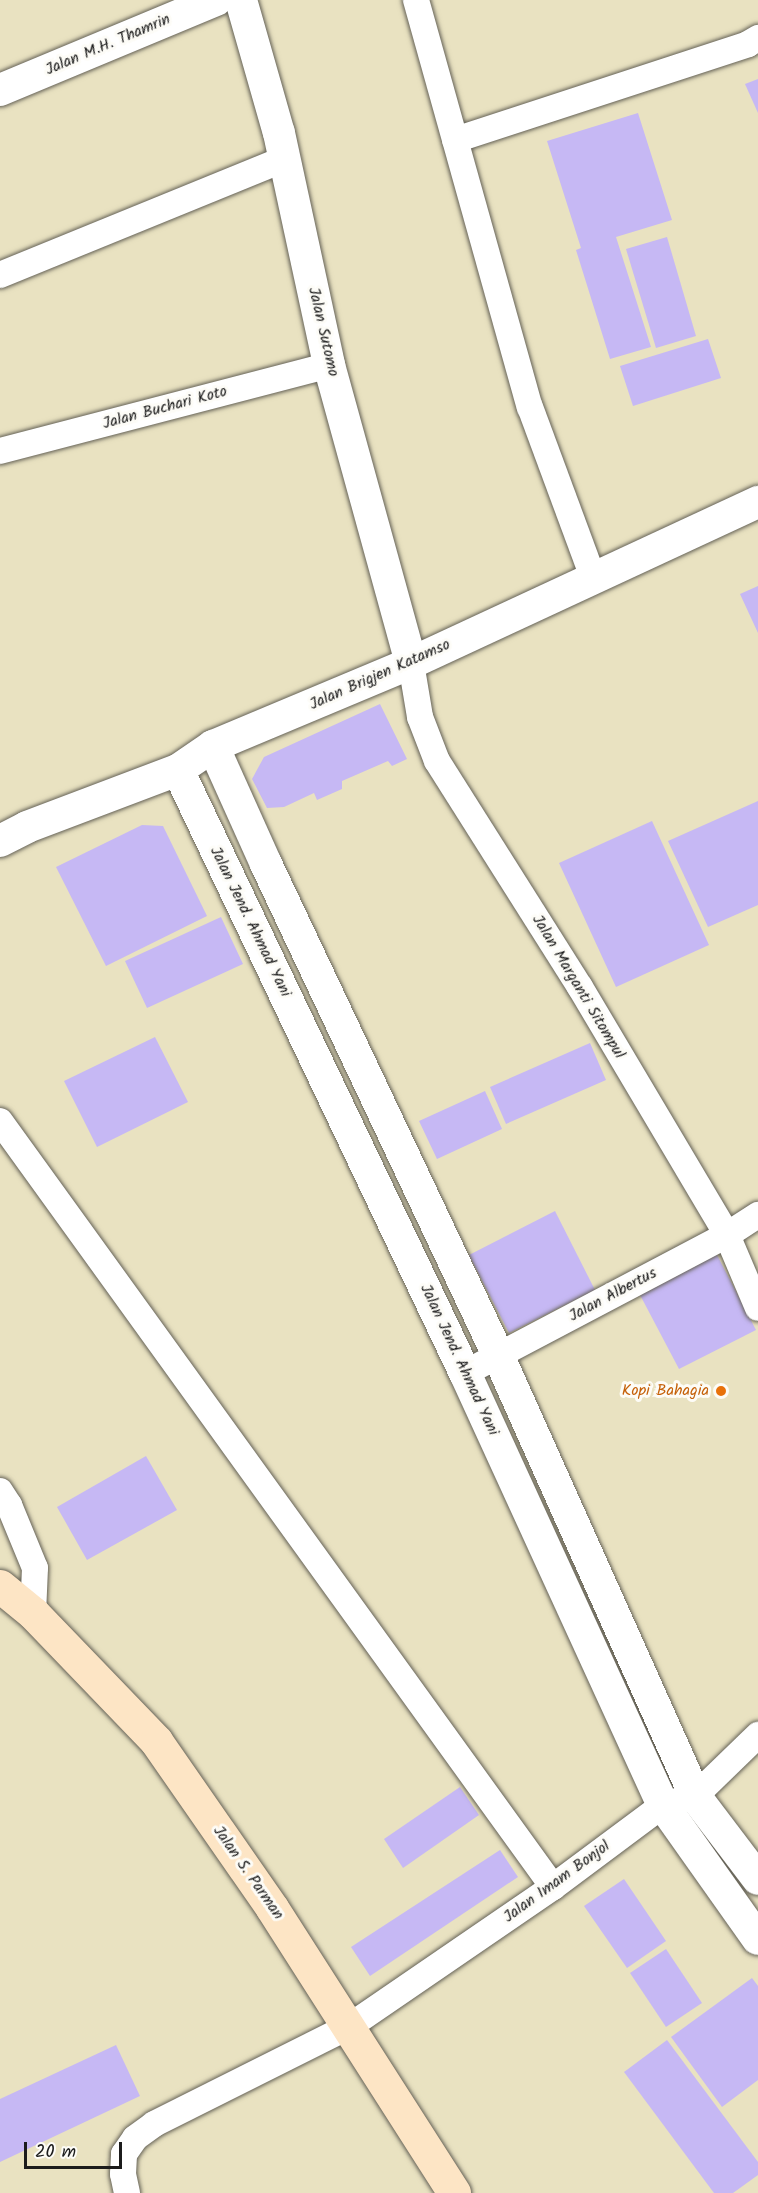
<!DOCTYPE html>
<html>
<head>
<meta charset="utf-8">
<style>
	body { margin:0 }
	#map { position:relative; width:758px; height:2193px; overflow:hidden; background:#e9e2c1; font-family:Kalam,sans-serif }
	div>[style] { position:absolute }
	.building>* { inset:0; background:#c6b8f4 }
	.roads { filter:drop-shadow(0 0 2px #646156) drop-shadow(0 0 2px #646156) }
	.minor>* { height:26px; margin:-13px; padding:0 13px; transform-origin:13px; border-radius:13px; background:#fff }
	.tertiary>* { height:32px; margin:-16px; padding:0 16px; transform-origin:16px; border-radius:16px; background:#fff }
	.secondary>* { height:33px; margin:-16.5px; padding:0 16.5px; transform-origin:16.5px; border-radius:16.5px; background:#fde5c5 }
	.dots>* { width:16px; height:16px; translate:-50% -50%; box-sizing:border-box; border:3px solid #fdfcf7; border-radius:50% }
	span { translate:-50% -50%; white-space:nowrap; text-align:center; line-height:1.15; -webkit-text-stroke:6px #fdfcf7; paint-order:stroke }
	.street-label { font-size:16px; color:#1c1c1c }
	.food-label { font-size:16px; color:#c56008 }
	.right { translate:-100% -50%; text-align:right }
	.scale { position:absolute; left:24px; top:2142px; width:98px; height:27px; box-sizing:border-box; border:3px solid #1c1c1c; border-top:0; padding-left:8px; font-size:18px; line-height:21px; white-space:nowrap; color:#1c1c1c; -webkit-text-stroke:4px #fdfcf7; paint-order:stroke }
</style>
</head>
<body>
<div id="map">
	<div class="building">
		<div style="clip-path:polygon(758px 79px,758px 113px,745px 84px)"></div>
		<div style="clip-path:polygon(638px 113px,672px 220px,616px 237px,651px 347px,610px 359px,576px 250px,581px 248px,547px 141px)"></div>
		<div style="clip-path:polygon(667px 237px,696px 336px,656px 348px,626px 249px)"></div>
		<div style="clip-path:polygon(708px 339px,721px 378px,633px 406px,620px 366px)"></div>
		<div style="clip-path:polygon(758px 586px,758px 633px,740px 594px)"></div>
		<div style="clip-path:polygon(380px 704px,407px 759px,392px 766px,388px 761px,342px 781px,342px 789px,317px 800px,314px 793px,284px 807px,267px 808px,252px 779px,264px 757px)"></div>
		<div style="clip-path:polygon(758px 801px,758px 905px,708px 927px,668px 841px)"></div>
		<div style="clip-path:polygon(652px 821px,709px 945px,616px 987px,559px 863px)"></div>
		<div style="clip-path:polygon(142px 825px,163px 826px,207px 916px,106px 966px,56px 867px)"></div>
		<div style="clip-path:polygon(221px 917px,243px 964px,147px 1008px,125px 961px)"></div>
		<div style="clip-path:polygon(155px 1037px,188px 1102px,97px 1147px,64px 1081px)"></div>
		<div style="clip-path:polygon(590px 1043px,606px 1080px,506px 1124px,490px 1087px)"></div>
		<div style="clip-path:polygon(485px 1091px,502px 1129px,437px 1159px,419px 1121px)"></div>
		<div style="clip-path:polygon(555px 1211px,595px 1290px,509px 1333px,469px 1255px)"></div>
		<div style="clip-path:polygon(716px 1253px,756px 1330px,679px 1369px,639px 1293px)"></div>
		<div style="clip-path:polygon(146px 1456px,177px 1510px,87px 1560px,57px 1507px)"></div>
		<div style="clip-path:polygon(460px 1787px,479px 1815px,403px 1868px,384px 1839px)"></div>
		<div style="clip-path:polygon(500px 1850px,518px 1877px,370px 1976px,351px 1947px)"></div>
		<div style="clip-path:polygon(624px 1879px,666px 1941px,627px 1968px,584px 1906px)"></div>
		<div style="clip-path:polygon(666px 1949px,702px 2003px,666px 2027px,630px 1973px)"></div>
		<div style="clip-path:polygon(752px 1978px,758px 1986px,758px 2080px,722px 2107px,671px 2037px)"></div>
		<div style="clip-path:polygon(667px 2040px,758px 2162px,758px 2175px,733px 2193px,714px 2193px,624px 2072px)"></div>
		<div style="clip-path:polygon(116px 2045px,140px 2096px,0 2162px,0 2099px)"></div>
	</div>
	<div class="roads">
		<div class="minor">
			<div style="left:416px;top:0;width:423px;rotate:74.4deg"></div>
			<div style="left:530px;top:407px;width:181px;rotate:69.7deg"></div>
			<div style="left:455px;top:140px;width:308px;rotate:-18.1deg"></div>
			<div style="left:748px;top:44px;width:12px;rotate:-31deg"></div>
			<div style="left:0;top:275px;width:307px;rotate:-22.2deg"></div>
			<div style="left:0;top:451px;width:340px;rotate:-14.6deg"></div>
			<div style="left:411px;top:663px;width:55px;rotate:80.5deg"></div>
			<div style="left:420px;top:717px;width:47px;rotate:68.9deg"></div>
			<div style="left:437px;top:761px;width:267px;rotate:57.7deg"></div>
			<div style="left:580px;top:987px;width:288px;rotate:59.3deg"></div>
			<div style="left:727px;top:1235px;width:79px;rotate:67deg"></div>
			<div style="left:0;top:1121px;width:945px;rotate:54.17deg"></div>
			<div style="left:465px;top:1373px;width:296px;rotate:-27.8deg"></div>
			<div style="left:727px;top:1235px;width:37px;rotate:-33deg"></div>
			<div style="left:0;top:1491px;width:17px;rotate:57deg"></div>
			<div style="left:9px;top:1505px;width:68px;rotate:67.6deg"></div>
			<div style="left:35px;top:1568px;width:45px;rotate:92.5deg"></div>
			<div style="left:127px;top:2193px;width:19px;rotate:-102deg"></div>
			<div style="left:123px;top:2174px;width:20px;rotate:-87deg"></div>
			<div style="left:124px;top:2154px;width:19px;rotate:-55deg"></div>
			<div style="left:135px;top:2138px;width:24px;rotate:-36deg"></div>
			<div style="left:154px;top:2124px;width:219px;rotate:-26.6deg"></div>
			<div style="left:350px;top:2026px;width:246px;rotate:-34.4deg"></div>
			<div style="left:553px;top:1887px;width:137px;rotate:-36.7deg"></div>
			<div style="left:663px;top:1805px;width:33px;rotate:-16deg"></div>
			<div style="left:695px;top:1796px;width:88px;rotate:-44.1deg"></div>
		</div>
		<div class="tertiary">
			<div style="left:241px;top:0;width:138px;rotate:74.1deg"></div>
			<div style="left:279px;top:133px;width:237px;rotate:77.8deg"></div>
			<div style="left:329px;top:365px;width:309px;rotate:74.6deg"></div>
			<div style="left:0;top:90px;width:234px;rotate:-22.6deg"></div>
			<div style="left:213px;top:746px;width:129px;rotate:65.8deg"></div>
			<div style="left:266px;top:864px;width:543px;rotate:64.71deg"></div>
			<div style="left:498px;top:1355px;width:483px;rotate:65.9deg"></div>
			<div style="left:695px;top:1796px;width:104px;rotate:52.8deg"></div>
			<div style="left:178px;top:770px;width:668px;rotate:64.55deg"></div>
			<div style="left:465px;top:1373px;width:475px;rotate:65.4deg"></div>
			<div style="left:663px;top:1805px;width:164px;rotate:54.7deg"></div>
			<div style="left:0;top:841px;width:30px;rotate:-27deg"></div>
			<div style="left:27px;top:827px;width:161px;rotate:-20.7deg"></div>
			<div style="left:178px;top:770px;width:42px;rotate:-34.4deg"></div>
			<div style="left:213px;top:746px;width:215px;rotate:-22.7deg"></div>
			<div style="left:411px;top:663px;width:383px;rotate:-24.9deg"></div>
		</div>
		<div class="secondary">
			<div style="left:0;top:1586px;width:43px;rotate:39.3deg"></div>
			<div style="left:33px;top:1613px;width:178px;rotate:46.1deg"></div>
			<div style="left:156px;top:1741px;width:203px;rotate:55.2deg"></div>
			<div style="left:272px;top:1908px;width:338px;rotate:57.4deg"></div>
		</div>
	</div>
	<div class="dots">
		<div style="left:721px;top:1391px;background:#e8710a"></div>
	</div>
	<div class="street-label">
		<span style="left:108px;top:45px;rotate:-23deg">Jalan M.H. Thamrin</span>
		<span style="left:323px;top:332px;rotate:77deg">Jalan Sutomo</span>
		<span style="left:165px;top:408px;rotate:-15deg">Jalan Buchari Koto</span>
		<span style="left:380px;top:675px;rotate:-24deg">Jalan Brigjen Katamso</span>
		<span style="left:250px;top:922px;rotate:64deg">Jalan Jend. Ahmad Yani</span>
		<span style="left:578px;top:987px;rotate:59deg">Jalan Marganti Sitompul</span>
		<span style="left:613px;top:1295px;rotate:-28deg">Jalan Albertus</span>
		<span style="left:459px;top:1360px;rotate:65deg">Jalan Jend. Ahmad Yani</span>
		<span style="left:248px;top:1873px;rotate:55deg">Jalan S. Parman</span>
		<span style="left:557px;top:1882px;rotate:-36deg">Jalan Imam Bonjol</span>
	</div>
	<div class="food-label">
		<span class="right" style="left:709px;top:1391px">Kopi Bahagia</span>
	</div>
	<div class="scale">20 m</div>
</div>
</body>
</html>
